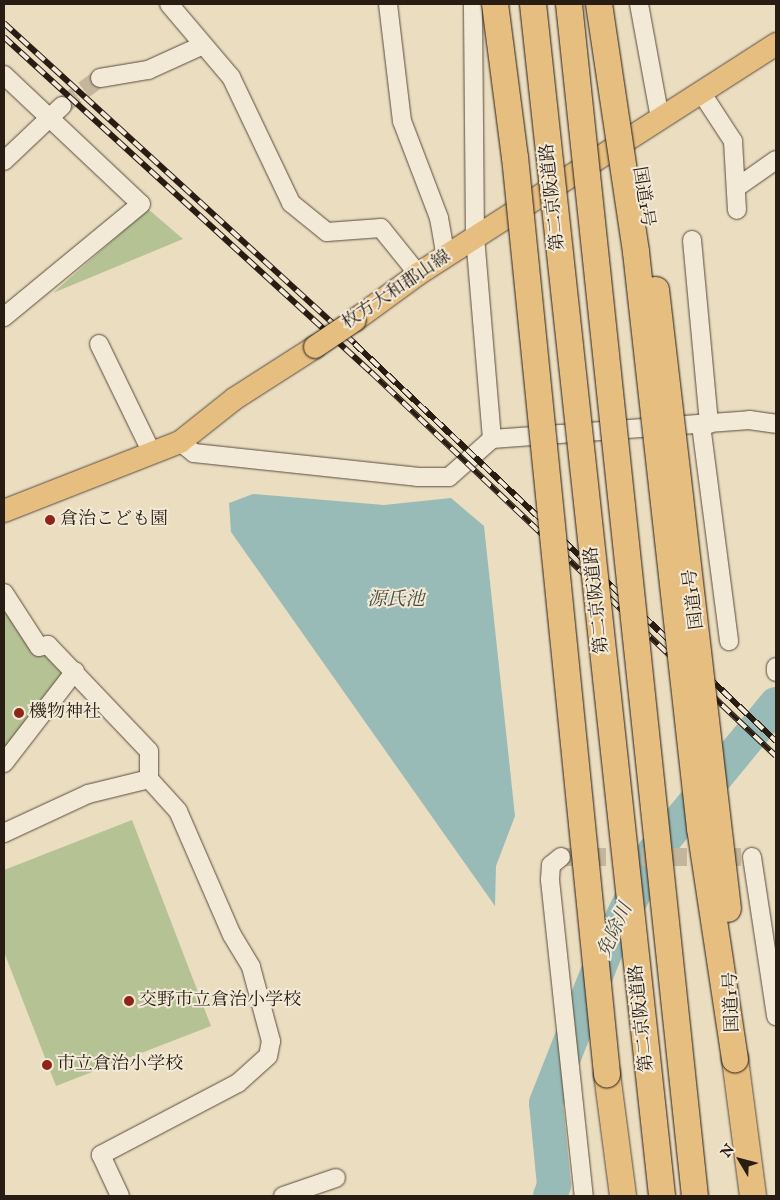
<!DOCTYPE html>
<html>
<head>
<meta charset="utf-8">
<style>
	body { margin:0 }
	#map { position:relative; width:780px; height:1200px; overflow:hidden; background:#ebddc0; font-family:"IM FELL English","Noto Serif JP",serif }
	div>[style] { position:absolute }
	.green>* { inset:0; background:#b5c294 }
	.water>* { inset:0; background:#99bbb7 }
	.river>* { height:34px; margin:-17px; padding:0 17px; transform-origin:17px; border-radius:17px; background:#99bbb7 }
	.minor-tunnel>* { height:18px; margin-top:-9px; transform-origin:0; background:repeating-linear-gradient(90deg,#c4b69d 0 18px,transparent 0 27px) }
	.roads { filter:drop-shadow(0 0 1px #594c3e) drop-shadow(0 0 1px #594c3e) }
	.minor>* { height:18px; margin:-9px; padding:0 9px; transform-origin:9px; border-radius:9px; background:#f2e9d6 }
	.major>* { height:22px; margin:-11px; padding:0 11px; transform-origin:11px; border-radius:11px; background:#e6be80 }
	.highway>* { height:26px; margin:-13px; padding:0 13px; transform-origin:13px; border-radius:13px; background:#e6be80 }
	.rail>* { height:5.5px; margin-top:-2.75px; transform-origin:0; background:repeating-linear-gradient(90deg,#f2e9d6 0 11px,#281c13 0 22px); box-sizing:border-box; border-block:1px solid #281c13 }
	.bridges { filter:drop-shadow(0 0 1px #281c13) drop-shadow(0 0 1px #281c13) }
	.major-bridge>* { height:22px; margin:-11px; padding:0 11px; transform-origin:11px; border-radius:11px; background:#e6be80 }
	.highway-bridge>* { height:26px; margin:-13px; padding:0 13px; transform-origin:13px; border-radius:13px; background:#e6be80 }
	.dots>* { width:14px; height:14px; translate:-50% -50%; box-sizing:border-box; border:2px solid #f2e9d6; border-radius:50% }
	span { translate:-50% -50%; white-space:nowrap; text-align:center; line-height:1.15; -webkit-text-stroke:4px #f2e9d6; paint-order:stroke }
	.street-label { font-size:18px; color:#281c13 }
	.poi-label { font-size:18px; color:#281c13 }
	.left { translate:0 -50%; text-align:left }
	.water-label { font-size:19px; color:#4a4c44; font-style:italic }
	.frame { position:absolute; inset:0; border:5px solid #281c13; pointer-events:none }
	.north { position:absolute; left:715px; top:1135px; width:50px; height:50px; -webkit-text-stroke:4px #f2e9d6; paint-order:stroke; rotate:307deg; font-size:14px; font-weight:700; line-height:20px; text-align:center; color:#281c13 }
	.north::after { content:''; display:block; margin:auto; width:18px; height:22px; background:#281c13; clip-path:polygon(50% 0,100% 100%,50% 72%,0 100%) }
</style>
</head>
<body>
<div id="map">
	<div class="green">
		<div style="clip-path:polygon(148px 209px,183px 239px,53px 293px)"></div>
		<div style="clip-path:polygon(8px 613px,64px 672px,4px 753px,4px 614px)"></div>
		<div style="clip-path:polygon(132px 820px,211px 1026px,56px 1086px,4px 952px,4px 870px)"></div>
	</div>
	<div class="water">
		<div style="clip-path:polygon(253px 494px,384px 505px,451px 498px,484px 526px,515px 816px,496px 866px,495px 906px,231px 532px,229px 503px)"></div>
	</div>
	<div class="river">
		<div style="left:550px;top:1196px;width:12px;rotate:-70deg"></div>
		<div style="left:554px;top:1185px;width:82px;rotate:-95.6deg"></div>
		<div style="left:546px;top:1103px;width:163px;rotate:-68.5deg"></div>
		<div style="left:606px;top:951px;width:110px;rotate:-64.1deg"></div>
		<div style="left:654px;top:852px;width:192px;rotate:-50.5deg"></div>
	</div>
	<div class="minor-tunnel">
		<div style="left:62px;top:106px;width:47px;rotate:-36.4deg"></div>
		<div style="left:561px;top:857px;width:191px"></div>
	</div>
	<div class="roads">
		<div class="minor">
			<div style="left:169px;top:4px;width:96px;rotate:49.7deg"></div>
			<div style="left:231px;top:77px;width:140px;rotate:64.5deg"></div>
			<div style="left:291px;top:203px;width:46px;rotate:38.9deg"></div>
			<div style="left:327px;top:232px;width:54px;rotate:-4.2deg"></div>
			<div style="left:381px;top:228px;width:59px;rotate:51.2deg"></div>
			<div style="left:388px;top:4px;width:118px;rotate:83.2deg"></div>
			<div style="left:402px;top:121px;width:104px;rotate:69.1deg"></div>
			<div style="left:439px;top:218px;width:39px;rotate:80deg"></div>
			<div style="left:639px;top:4px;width:116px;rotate:79.6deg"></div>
			<div style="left:4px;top:75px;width:188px;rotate:43.3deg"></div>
			<div style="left:141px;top:204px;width:178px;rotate:140.5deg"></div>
			<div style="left:100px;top:78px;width:49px;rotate:-9.5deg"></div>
			<div style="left:148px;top:70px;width:60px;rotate:-24.4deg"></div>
			<div style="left:701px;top:92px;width:59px;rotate:56.9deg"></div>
			<div style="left:733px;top:141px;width:69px;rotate:86.7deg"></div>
			<div style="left:4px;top:161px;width:80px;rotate:-43.5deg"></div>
			<div style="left:736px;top:188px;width:49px;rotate:-35deg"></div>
			<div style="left:692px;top:240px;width:185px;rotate:84.7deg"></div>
			<div style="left:99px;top:344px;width:121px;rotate:64.1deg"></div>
			<div style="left:701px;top:425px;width:218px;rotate:82.6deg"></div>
			<div style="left:492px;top:439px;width:258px;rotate:-4.2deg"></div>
			<div style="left:749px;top:420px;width:27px;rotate:8deg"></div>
			<div style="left:180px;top:442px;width:18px;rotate:38deg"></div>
			<div style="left:194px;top:453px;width:224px;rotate:6.1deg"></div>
			<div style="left:417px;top:477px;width:32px"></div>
			<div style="left:449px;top:477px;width:57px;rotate:-41.5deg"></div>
			<div style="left:492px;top:439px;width:202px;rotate:-94.8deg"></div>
			<div style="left:475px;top:238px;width:234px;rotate:-90.5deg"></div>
			<div style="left:4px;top:593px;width:64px;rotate:57.1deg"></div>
			<div style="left:39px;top:647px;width:9px;rotate:-13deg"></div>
			<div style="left:48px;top:645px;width:146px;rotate:46.4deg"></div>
			<div style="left:149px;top:751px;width:28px;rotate:90deg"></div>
			<div style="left:776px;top:667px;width:5px;rotate:90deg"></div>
			<div style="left:4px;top:763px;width:116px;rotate:-52.3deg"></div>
			<div style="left:4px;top:833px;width:93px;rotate:-24.9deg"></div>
			<div style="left:88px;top:794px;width:63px;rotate:-13.8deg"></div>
			<div style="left:149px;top:779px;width:43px;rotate:47.8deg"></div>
			<div style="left:178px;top:811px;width:135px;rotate:66.5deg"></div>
			<div style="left:232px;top:935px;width:37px;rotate:59deg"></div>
			<div style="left:251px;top:967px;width:77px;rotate:74.9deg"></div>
			<div style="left:271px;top:1041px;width:15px;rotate:101deg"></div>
			<div style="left:268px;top:1056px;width:40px;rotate:138deg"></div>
			<div style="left:238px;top:1083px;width:155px;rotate:152.3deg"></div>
			<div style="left:101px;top:1155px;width:45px;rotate:65.1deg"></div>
			<div style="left:561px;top:857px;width:13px;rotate:141deg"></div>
			<div style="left:551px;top:865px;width:15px;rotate:94deg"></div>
			<div style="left:550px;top:880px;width:318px;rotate:83.9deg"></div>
			<div style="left:752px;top:857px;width:161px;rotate:81.4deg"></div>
			<div style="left:283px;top:1196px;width:56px;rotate:-18.8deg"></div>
		</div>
		<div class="major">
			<div style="left:355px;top:320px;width:78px;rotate:-36.1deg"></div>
			<div style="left:418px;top:274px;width:426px;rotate:-32.7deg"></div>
			<div style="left:4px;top:511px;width:189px;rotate:-21.4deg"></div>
			<div style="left:180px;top:442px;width:69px;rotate:-38.5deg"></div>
			<div style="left:234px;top:399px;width:96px;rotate:-32.7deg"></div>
		</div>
		<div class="highway">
			<div style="left:735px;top:1059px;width:138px;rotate:82.5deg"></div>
			<div style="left:607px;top:1074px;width:123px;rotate:82.5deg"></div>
		</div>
	</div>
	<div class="rail">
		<div style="left:4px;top:23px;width:476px;rotate:42.4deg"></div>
		<div style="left:355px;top:344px;width:579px;rotate:43.32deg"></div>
		<div style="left:4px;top:37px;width:497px;rotate:42.4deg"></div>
		<div style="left:371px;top:372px;width:558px;rotate:43.48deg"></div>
	</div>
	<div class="bridges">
		<div class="major-bridge">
			<div style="left:315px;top:347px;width:48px;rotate:-34deg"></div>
		</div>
		<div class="highway-bridge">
			<div style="left:495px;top:4px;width:154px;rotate:82.6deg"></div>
			<div style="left:515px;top:157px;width:922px;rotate:84.27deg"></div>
			<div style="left:533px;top:4px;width:1199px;rotate:83.82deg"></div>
			<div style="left:569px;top:4px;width:1199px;rotate:83.97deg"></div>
			<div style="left:599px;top:4px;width:251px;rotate:81.5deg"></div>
			<div style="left:636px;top:252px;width:580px;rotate:83.66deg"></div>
			<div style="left:700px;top:828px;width:234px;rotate:81.4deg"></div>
			<div style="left:656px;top:290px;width:623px;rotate:83.37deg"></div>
		</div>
	</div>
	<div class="dots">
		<div style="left:50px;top:520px;background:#8f2418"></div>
		<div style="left:19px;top:713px;background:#8f2418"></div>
		<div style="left:129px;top:1001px;background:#8f2418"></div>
		<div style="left:47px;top:1065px;background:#8f2418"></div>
	</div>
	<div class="street-label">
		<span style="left:554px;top:197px;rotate:-96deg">第二京阪道路</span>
		<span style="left:642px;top:197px;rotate:81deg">国道1号</span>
		<span style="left:397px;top:291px;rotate:-34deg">枚方大和郡山線</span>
		<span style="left:695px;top:599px;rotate:-97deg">国道1号</span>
		<span style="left:598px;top:600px;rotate:-96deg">第二京阪道路</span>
		<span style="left:733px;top:1002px;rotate:-92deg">国道1号</span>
		<span style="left:643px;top:1018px;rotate:-96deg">第二京阪道路</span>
	</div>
	<div class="poi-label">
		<span class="left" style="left:60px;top:520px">倉治こども園</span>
		<span class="left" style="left:29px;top:713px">機物神社</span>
		<span class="left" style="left:139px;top:1001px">交野市立倉治小学校</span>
		<span class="left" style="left:57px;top:1065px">市立倉治小学校</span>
	</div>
	<div class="water-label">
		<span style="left:396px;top:601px">源氏池</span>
		<span style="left:616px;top:931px;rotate:-65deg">免除川</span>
	</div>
	<div class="frame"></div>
	<div class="north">N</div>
</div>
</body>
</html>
